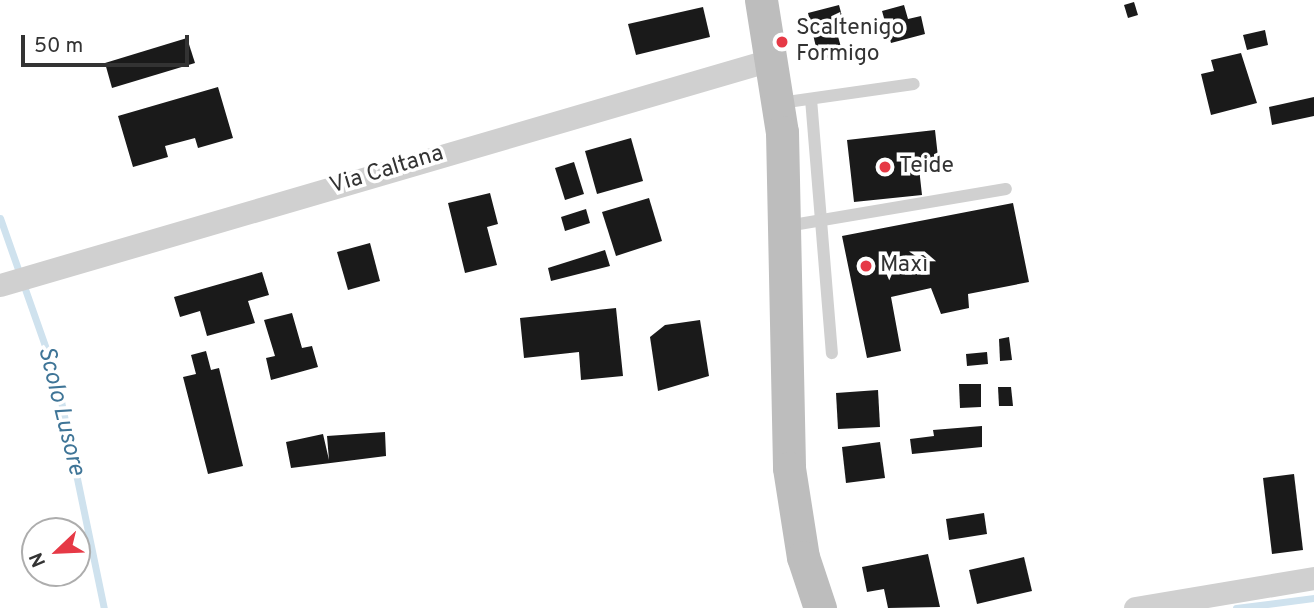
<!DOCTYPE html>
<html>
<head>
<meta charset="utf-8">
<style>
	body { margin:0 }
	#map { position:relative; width:1314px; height:608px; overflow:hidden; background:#fff; font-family:Overpass,sans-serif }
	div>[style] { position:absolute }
	.stream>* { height:7px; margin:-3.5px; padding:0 3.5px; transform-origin:3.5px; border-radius:3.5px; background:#cfe2ee }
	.building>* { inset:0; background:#1a1a1a }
	.service>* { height:12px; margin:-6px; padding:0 6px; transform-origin:6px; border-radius:6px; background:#d0d0d0 }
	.minor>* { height:23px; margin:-11.5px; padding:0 11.5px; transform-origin:11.5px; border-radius:11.5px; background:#d0d0d0 }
	.secondary>* { height:33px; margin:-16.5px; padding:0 16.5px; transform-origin:16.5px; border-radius:16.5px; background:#bdbdbd }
	.dots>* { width:19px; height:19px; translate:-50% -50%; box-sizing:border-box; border:4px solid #fff; border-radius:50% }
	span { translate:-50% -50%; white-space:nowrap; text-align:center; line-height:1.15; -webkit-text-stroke:7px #fff; paint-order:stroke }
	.poi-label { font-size:23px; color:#333 }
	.left { translate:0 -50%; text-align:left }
	.street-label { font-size:23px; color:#333 }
	.water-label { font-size:24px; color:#3f7597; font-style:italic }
	.north { position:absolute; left:21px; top:517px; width:70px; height:70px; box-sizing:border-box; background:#fff; border:2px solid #adadad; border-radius:50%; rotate:247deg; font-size:19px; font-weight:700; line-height:28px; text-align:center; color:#333 }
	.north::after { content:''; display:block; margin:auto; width:24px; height:32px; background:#e63946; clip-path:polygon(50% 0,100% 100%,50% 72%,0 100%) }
	.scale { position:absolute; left:21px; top:35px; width:168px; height:32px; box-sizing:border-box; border:4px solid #333; border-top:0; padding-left:9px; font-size:21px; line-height:24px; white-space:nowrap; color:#333; -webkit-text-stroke:5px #fff; paint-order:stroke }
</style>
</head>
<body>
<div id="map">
	<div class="stream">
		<div style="left:0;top:218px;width:169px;rotate:70.6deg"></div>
		<div style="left:56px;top:377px;width:236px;rotate:78.3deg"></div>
		<div style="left:1236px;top:608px;width:79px;rotate:-7.3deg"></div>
	</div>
	<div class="building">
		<div style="clip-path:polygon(1134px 2px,1138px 15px,1128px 18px,1124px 5px)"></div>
		<div style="clip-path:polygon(839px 5px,846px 31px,837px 33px,843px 54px,819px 60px,808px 13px)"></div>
		<div style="clip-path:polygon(904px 5px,908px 19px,921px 16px,925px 34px,891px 43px,882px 11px)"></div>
		<div style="clip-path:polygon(703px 7px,710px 37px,636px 55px,628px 24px)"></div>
		<div style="clip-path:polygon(1265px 30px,1268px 45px,1247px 50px,1243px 35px)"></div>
		<div style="clip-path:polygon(187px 38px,195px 63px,112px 88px,105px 63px)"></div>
		<div style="clip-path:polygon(1241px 53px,1257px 103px,1211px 115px,1201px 74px,1214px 71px,1211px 60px)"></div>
		<div style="clip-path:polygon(218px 87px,233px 138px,198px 148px,195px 138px,165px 146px,168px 157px,133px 167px,118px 116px)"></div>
		<div style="clip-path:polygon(1314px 97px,1314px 116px,1272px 125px,1269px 107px)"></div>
		<div style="clip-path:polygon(935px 130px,938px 157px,918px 159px,922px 195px,854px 202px,847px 140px)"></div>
		<div style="clip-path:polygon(631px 138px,643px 181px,597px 194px,585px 151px)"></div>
		<div style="clip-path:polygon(574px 162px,584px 194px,565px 200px,555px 168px)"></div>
		<div style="clip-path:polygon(490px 193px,498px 224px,487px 227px,497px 265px,465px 273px,448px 203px)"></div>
		<div style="clip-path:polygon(649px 198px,662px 241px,616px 256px,602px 212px)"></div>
		<div style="clip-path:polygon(1013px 203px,1029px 282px,968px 294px,969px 308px,941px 314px,931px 288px,891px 297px,901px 351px,867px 358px,842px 236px)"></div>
		<div style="clip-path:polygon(586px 209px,590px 223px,565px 231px,561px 217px)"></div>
		<div style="clip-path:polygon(370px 243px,380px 281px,348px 290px,337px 252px)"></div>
		<div style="clip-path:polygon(605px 250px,610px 266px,551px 281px,548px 268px)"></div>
		<div style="clip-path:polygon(262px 272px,269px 295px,248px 301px,255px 323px,207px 336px,200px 311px,180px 317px,174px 297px)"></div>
		<div style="clip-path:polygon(616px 308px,623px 376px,581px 380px,579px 352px,524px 358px,520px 318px)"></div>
		<div style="clip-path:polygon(292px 313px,302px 348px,312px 346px,318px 367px,271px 380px,266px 358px,275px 356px,264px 320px)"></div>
		<div style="clip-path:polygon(700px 320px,709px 376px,658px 391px,650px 337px,665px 325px)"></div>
		<div style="clip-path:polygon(1009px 337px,1012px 360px,1000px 361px,999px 339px)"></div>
		<div style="clip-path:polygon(206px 351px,211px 370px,219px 368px,243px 466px,208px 474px,183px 377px,196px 374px,191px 355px)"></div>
		<div style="clip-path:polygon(987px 352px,988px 364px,967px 366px,966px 354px)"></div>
		<div style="clip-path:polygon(959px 384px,981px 384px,981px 407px,960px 408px)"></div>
		<div style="clip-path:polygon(998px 387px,1011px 387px,1013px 406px,999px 406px)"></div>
		<div style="clip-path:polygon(878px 390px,880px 427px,838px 429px,836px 393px)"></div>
		<div style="clip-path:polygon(982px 426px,982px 447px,912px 454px,910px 439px,934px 436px,933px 430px)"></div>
		<div style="clip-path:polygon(385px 432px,386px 456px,291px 468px,286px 442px,323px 434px,329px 460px,327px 436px)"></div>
		<div style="clip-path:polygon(880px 442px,885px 478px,846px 483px,842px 447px)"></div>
		<div style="clip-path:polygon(1294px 474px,1303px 550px,1272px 554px,1263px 478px)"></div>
		<div style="clip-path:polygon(984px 513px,987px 534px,949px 540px,946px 519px)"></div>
		<div style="clip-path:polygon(928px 554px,940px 607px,888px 608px,884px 589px,867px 592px,862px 567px)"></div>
		<div style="clip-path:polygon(1024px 557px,1032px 591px,977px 604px,969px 570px)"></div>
	</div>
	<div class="service">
		<div style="left:811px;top:99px;width:255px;rotate:85.3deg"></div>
		<div style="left:780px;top:103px;width:135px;rotate:-8.1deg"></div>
		<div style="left:787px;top:226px;width:222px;rotate:-9.6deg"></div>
	</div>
	<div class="minor">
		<div style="left:0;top:285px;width:806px;rotate:-16.28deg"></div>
		<div style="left:1135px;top:608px;width:181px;rotate:-9.5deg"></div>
	</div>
	<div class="secondary">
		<div style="left:761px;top:0;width:134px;rotate:81deg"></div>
		<div style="left:782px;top:132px;width:336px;rotate:88.8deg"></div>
		<div style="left:789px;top:468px;width:90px;rotate:81.1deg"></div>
		<div style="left:803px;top:557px;width:54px;rotate:71.6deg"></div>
	</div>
	<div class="dots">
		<div style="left:782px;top:42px;background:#e63946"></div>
		<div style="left:885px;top:167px;background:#e63946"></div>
		<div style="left:866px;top:266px;background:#e63946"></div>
	</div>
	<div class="poi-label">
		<span class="left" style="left:796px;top:42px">Scaltenigo<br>Formigo</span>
		<span class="left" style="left:899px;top:167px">Teide</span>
		<span class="left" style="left:880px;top:266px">Maxì</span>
	</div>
	<div class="street-label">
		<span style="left:387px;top:171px;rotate:-17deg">Via Caltana</span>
	</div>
	<div class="water-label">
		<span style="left:60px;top:411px;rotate:76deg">Scolo Lusore</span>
	</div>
	<div class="north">N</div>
	<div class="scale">50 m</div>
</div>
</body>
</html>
